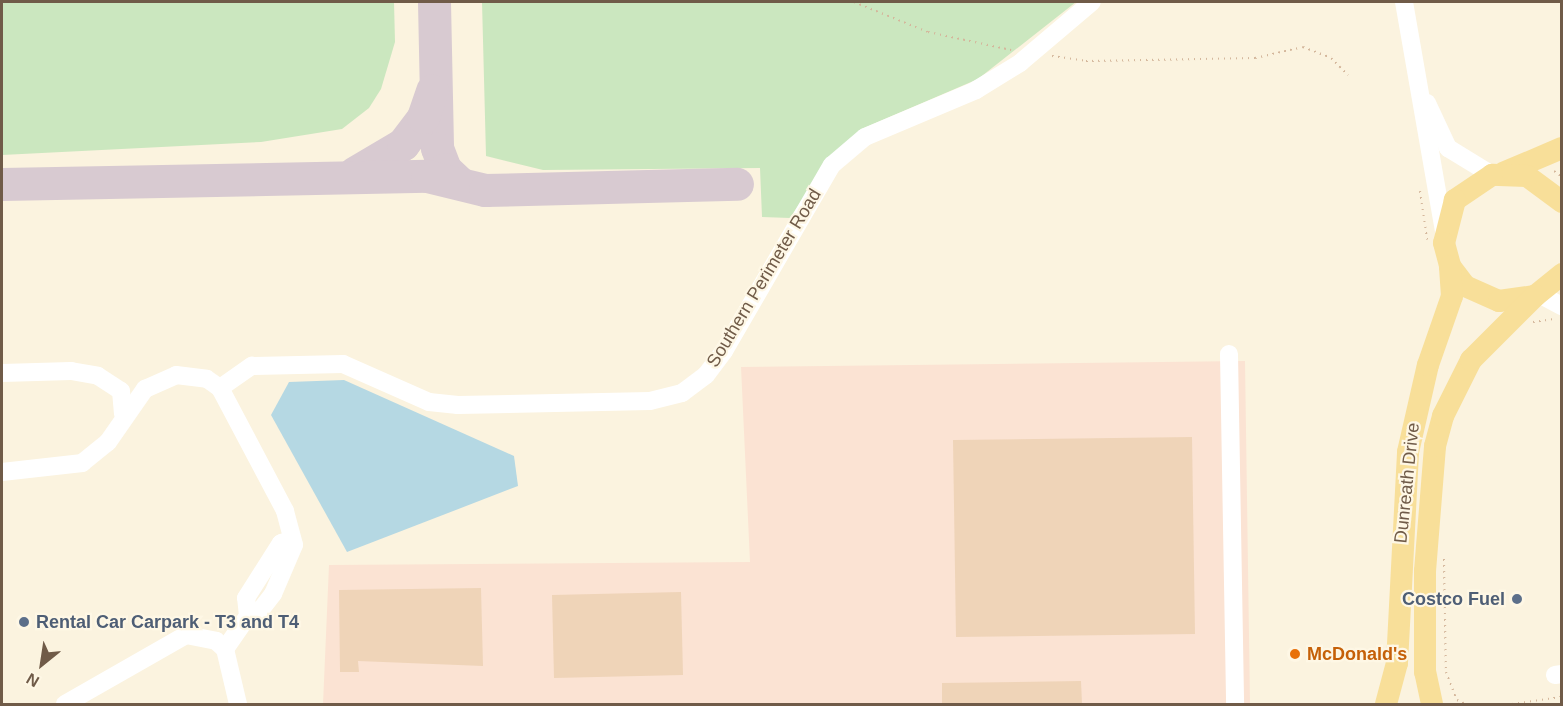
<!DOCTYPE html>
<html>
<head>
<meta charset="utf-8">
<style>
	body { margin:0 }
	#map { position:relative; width:1563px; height:706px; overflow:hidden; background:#fbf3df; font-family:Arial,sans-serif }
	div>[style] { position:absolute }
	.commercial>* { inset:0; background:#fbe3d3 }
	.green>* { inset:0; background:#cbe7bf }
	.water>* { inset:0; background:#b5d8e3 }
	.taxiway>* { height:33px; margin:-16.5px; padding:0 16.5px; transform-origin:16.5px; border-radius:16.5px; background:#d8cad1 }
	.building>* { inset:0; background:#efd4b8 }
	.path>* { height:2px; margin-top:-1px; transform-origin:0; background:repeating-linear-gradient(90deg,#d4b79c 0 1.5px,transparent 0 6px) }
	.minor>* { height:18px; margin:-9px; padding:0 9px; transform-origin:9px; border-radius:9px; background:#fff }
	.major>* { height:22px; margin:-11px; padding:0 11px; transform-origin:11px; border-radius:11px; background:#f8df99 }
	.dots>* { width:16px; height:16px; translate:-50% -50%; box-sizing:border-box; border:3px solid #fef7e5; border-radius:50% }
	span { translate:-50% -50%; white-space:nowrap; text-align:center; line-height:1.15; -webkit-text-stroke:4.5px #fef7e5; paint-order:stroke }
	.street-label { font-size:18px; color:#705b48 }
	.service-label { font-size:18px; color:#4e5e75; font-weight:700 }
	.right { translate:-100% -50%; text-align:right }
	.left { translate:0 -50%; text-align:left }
	.food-label { font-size:18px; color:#c56008; font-weight:700 }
	.frame { position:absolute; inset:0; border:3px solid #705b48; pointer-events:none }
	.north { position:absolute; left:12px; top:634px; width:60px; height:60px; -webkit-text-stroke:4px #fef7e5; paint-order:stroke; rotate:210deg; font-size:16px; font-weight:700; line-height:24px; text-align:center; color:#705b48 }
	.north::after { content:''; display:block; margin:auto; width:21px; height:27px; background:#705b48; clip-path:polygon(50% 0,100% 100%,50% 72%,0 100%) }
</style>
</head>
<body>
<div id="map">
	<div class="commercial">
		<div style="clip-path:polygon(1245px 361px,1250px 704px,323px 704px,329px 565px,750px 562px,741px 367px)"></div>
	</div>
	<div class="green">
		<div style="clip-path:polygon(2px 2px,394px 2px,395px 42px,381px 89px,369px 108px,342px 129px,261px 142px,2px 155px)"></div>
		<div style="clip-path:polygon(482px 2px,1076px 2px,978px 79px,864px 128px,828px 160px,790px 218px,762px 217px,760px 168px,543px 170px,486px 156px)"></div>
	</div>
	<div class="water">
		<div style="clip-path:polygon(344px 380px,514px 456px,518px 486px,347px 552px,271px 415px,289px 382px)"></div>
	</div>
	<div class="taxiway">
		<div style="left:434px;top:2px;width:146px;rotate:88.8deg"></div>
		<div style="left:437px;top:148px;width:22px;rotate:69deg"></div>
		<div style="left:445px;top:169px;width:19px;rotate:43deg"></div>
		<div style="left:354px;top:173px;width:57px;rotate:-30.6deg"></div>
		<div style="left:403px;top:144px;width:34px;rotate:-53deg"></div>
		<div style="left:423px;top:117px;width:28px;rotate:-71deg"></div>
		<div style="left:2px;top:184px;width:425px;rotate:-1.1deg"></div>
		<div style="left:427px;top:176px;width:60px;rotate:13.6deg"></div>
		<div style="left:485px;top:190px;width:252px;rotate:-1.4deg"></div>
	</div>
	<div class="building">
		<div style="clip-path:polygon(1192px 437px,1195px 634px,956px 637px,953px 440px)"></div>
		<div style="clip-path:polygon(481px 588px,483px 666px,358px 661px,359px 672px,340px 672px,339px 590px)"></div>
		<div style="clip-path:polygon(681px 592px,683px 675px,554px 678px,552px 595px)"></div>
		<div style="clip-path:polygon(1081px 681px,1082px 704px,942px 704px,942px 683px)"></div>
	</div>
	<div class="path">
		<div style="left:854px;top:2px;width:80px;rotate:22.1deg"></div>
		<div style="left:928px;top:32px;width:85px;rotate:12.2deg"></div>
		<div style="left:1052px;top:56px;width:34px;rotate:8deg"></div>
		<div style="left:1086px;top:61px;width:169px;rotate:-1deg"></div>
		<div style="left:1255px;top:58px;width:49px;rotate:-12.9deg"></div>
		<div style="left:1303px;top:47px;width:30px;rotate:21deg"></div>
		<div style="left:1331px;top:58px;width:24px;rotate:45deg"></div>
		<div style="left:1554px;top:171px;width:10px;rotate:37deg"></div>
		<div style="left:1420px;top:191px;width:49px;rotate:81.7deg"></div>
		<div style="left:1533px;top:322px;width:21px;rotate:-8deg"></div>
		<div style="left:1444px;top:559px;width:113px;rotate:89deg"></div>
		<div style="left:1446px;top:672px;width:30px;rotate:69deg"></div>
		<div style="left:1457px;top:700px;width:10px;rotate:24deg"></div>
		<div style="left:1512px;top:704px;width:50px;rotate:-8deg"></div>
	</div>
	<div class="minor">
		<div style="left:1404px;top:2px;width:233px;rotate:80.1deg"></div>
		<div style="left:1427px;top:103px;width:50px;rotate:65deg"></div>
		<div style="left:1448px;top:148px;width:52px;rotate:31.5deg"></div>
		<div style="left:1539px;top:294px;width:26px;rotate:28deg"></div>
		<div style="left:1229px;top:354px;width:350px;rotate:89deg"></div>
		<div style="left:2px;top:373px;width:69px;rotate:-1.7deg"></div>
		<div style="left:71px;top:371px;width:27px;rotate:10deg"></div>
		<div style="left:98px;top:376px;width:27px;rotate:33deg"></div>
		<div style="left:121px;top:391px;width:23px;rotate:85deg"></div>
		<div style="left:220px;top:388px;width:39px;rotate:-35deg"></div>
		<div style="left:252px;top:366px;width:91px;rotate:-1.3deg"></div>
		<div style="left:343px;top:364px;width:94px;rotate:23.8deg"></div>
		<div style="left:429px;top:402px;width:29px;rotate:6deg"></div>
		<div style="left:458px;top:405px;width:192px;rotate:-1.2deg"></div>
		<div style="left:650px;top:401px;width:33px;rotate:-14deg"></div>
		<div style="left:682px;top:393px;width:30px;rotate:-37deg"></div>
		<div style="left:706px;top:375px;width:30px;rotate:-53deg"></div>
		<div style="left:724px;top:351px;width:215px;rotate:-59.9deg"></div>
		<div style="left:832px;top:165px;width:43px;rotate:-40.3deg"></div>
		<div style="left:865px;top:137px;width:121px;rotate:-22.9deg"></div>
		<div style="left:976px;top:90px;width:52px;rotate:-31.5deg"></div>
		<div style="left:1020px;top:63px;width:94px;rotate:-40.3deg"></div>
		<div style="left:2px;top:472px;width:81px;rotate:-6.4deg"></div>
		<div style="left:82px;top:463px;width:33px;rotate:-39deg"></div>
		<div style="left:108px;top:442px;width:65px;rotate:-55.1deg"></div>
		<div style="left:145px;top:389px;width:34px;rotate:-24deg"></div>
		<div style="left:176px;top:375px;width:31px;rotate:7deg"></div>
		<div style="left:207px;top:379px;width:16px;rotate:35deg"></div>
		<div style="left:220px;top:388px;width:139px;rotate:62.1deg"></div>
		<div style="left:285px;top:511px;width:35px;rotate:75deg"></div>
		<div style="left:294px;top:545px;width:53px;rotate:113.2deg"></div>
		<div style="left:273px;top:594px;width:24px;rotate:128deg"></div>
		<div style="left:258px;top:613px;width:10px;rotate:163deg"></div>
		<div style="left:248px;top:616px;width:18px;rotate:-96deg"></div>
		<div style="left:246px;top:598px;width:65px;rotate:-57.5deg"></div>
		<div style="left:281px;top:543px;width:10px;rotate:-17deg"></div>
		<div style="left:1555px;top:675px;width:7px;rotate:-8deg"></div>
		<div style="left:65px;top:704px;width:139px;rotate:-29.7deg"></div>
		<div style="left:186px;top:635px;width:31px;rotate:11deg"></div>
		<div style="left:216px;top:641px;width:12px;rotate:42deg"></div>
		<div style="left:238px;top:704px;width:57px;rotate:-103.3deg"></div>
		<div style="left:225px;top:649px;width:40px;rotate:-55.1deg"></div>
	</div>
	<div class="major">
		<div style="left:1503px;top:173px;width:64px;rotate:-23deg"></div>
		<div style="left:1562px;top:202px;width:44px;rotate:-143.4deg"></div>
		<div style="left:1527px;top:176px;width:35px;rotate:-178deg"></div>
		<div style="left:1492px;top:175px;width:45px;rotate:146deg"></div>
		<div style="left:1455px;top:200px;width:44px;rotate:104.3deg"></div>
		<div style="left:1444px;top:243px;width:24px;rotate:75deg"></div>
		<div style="left:1450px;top:266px;width:25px;rotate:53deg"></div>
		<div style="left:1465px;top:286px;width:37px;rotate:24deg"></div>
		<div style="left:1499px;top:301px;width:36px;rotate:-8deg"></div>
		<div style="left:1535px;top:296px;width:35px;rotate:-39deg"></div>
		<div style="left:1386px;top:704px;width:42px;rotate:-75deg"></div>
		<div style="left:1397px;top:663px;width:211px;rotate:-87deg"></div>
		<div style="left:1408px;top:452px;width:89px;rotate:-77.1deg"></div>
		<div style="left:1428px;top:365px;width:73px;rotate:-70.8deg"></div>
		<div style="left:1452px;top:296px;width:30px;rotate:-94deg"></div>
		<div style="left:1432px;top:704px;width:33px;rotate:-102deg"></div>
		<div style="left:1425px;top:672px;width:101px;rotate:-90deg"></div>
		<div style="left:1425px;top:571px;width:125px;rotate:-85.4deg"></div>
		<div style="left:1435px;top:446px;width:31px;rotate:-75deg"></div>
		<div style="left:1443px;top:416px;width:63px;rotate:-63.4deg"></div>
		<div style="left:1471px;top:360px;width:91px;rotate:-45deg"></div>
	</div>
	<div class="dots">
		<div style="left:1517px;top:599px;background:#5c6f8a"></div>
		<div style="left:24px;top:622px;background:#5c6f8a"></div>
		<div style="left:1295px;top:654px;background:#e8710a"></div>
	</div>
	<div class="street-label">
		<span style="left:764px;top:278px;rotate:-59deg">Southern Perimeter Road</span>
		<span style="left:1407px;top:483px;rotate:-84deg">Dunreath Drive</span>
	</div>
	<div class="service-label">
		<span class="right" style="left:1505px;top:599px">Costco Fuel</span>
		<span class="left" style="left:36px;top:622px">Rental Car Carpark - T3 and T4</span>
	</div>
	<div class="food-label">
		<span class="left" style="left:1307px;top:654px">McDonald's</span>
	</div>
	<div class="frame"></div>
	<div class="north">N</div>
</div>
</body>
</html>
